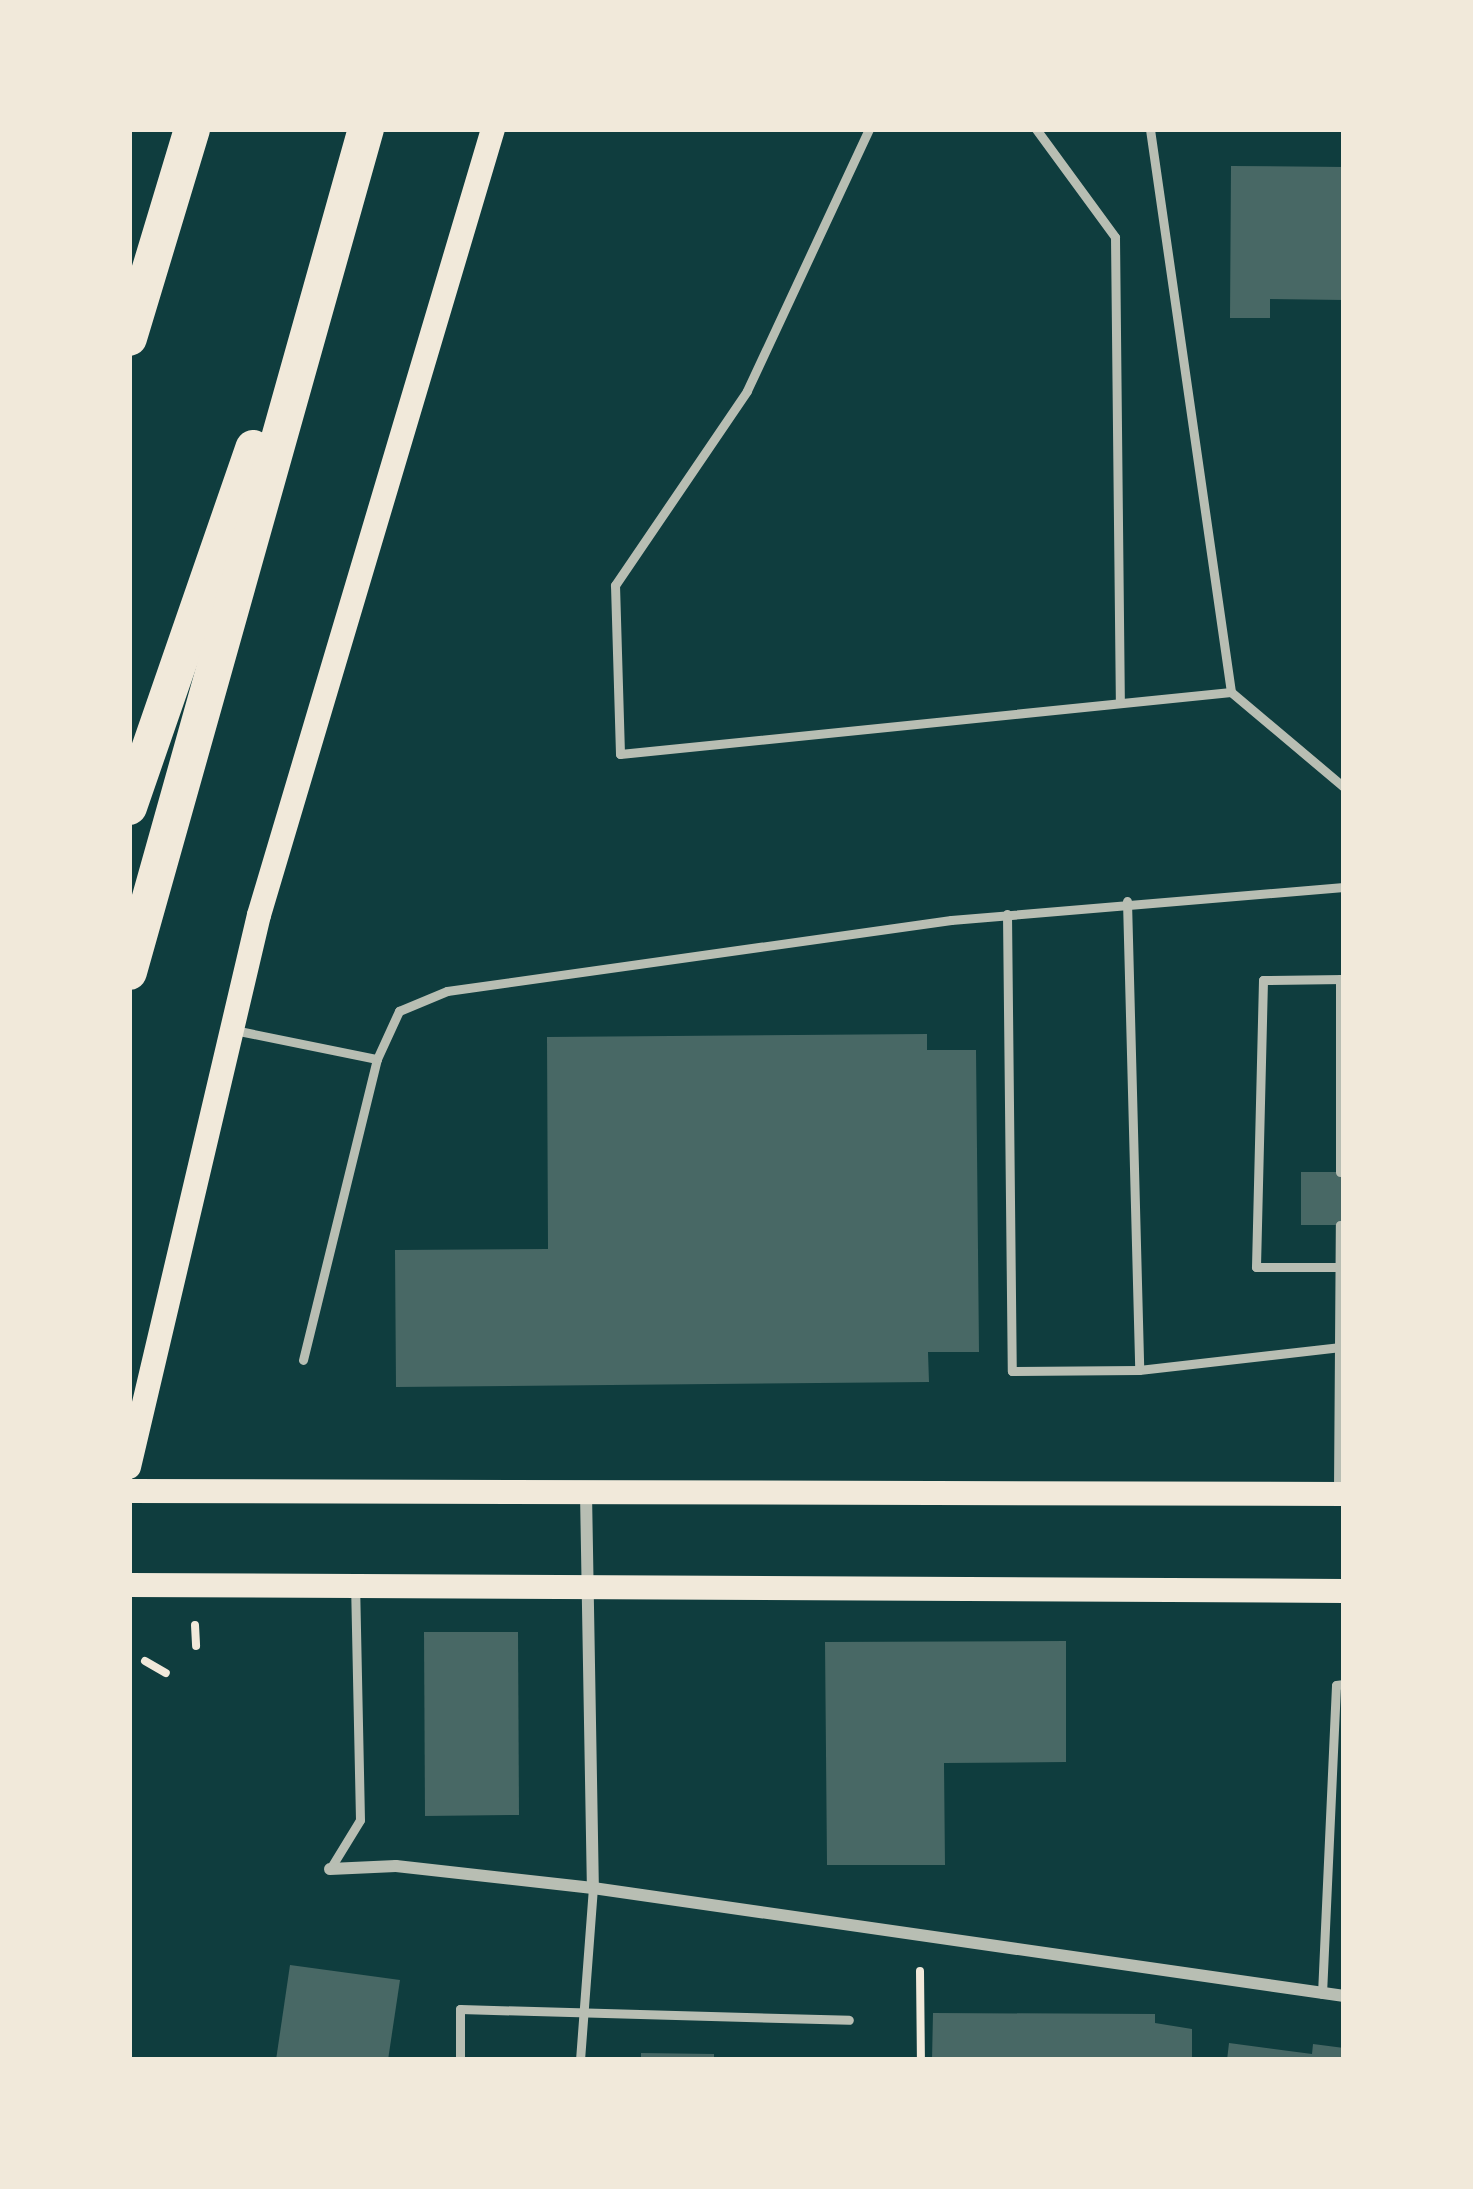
<!DOCTYPE html>
<html>
<head>
<meta charset="utf-8">
<style>
	body { margin:0 }
	#map { position:relative; width:1473px; height:2189px; overflow:hidden; background:#0f3d3e; font-family:"PT Sans",sans-serif }
	div>[style] { position:absolute }
	.building>* { inset:0; background:#486865 }
	.path>* { height:8px; margin:-4px; padding:0 4px; transform-origin:4px; border-radius:4px; background:#f1e9da }
	.service>* { height:9px; margin:-4.5px; padding:0 4.5px; transform-origin:4.5px; border-radius:4.5px; background:#b8beb3 }
	.minor>* { height:12px; margin:-6px; padding:0 6px; transform-origin:6px; border-radius:6px; background:#b8beb3 }
	.secondary>* { height:24px; margin:-12px; padding:0 12px; transform-origin:12px; border-radius:12px; background:#f1e9da }
	.motorway>* { height:36px; margin:-18px; padding:0 18px; transform-origin:18px; border-radius:18px; background:#f1e9da }
	span { translate:-50% -50%; white-space:nowrap; text-align:center; line-height:1.15; -webkit-text-stroke:10px #f1e9da; paint-order:stroke }
	.frame { position:absolute; inset:0; border:132px solid #f1e9da; pointer-events:none }
</style>
</head>
<body>
<div id="map">
	<div class="building">
		<div style="clip-path:polygon(1231px 166px,1344px 167px,1344px 300px,1270px 299px,1270px 318px,1230px 318px)"></div>
		<div style="clip-path:polygon(927px 1034px,927px 1050px,976px 1050px,979px 1352px,928px 1352px,929px 1382px,396px 1387px,395px 1250px,548px 1249px,547px 1037px)"></div>
		<div style="clip-path:polygon(1301px 1172px,1344px 1172px,1344px 1225px,1301px 1225px)"></div>
		<div style="clip-path:polygon(424px 1632px,518px 1632px,519px 1815px,425px 1816px)"></div>
		<div style="clip-path:polygon(1066px 1641px,1066px 1762px,944px 1763px,945px 1865px,827px 1865px,825px 1642px)"></div>
		<div style="clip-path:polygon(290px 1965px,400px 1980px,388px 2060px,276px 2060px)"></div>
		<div style="clip-path:polygon(933px 2013px,1155px 2014px,1155px 2023px,1192px 2029px,1192px 2060px,932px 2060px)"></div>
		<div style="clip-path:polygon(1229px 2043px,1312px 2054px,1313px 2044px,1344px 2048px,1344px 2060px,1227px 2060px)"></div>
		<div style="clip-path:polygon(641px 2053px,714px 2054px,714px 2060px,641px 2060px)"></div>
	</div>
	<div class="path">
		<div style="left:195px;top:1625px;width:21px;rotate:87deg"></div>
		<div style="left:145px;top:1661px;width:24px;rotate:30deg"></div>
		<div style="left:920px;top:1971px;width:89px;rotate:89.4deg"></div>
	</div>
	<div class="service">
		<div style="left:869px;top:129px;width:289px;rotate:115deg"></div>
		<div style="left:747px;top:391px;width:235px;rotate:124.2deg"></div>
		<div style="left:615px;top:585px;width:169px;rotate:88.3deg"></div>
		<div style="left:620px;top:754px;width:614px;rotate:-5.79deg"></div>
		<div style="left:1231px;top:692px;width:569px;rotate:-98.19deg"></div>
		<div style="left:1036px;top:129px;width:134px;rotate:53.8deg"></div>
		<div style="left:1115px;top:237px;width:466px;rotate:89.4deg"></div>
		<div style="left:1231px;top:692px;width:148px;rotate:40.1deg"></div>
		<div style="left:1127px;top:901px;width:469px;rotate:88.5deg"></div>
		<div style="left:1007px;top:914px;width:457px;rotate:89.4deg"></div>
		<div style="left:1012px;top:1371px;width:127px;rotate:-0.5deg"></div>
		<div style="left:1139px;top:1370px;width:203px;rotate:-6.5deg"></div>
		<div style="left:1340px;top:979px;width:193px;rotate:90deg"></div>
		<div style="left:1344px;top:979px;width:81px;rotate:179.3deg"></div>
		<div style="left:1263px;top:980px;width:287px;rotate:91.4deg"></div>
		<div style="left:1256px;top:1267px;width:88px"></div>
		<div style="left:234px;top:1030px;width:146px;rotate:11.5deg"></div>
		<div style="left:303px;top:1360px;width:310px;rotate:-76.2deg"></div>
		<div style="left:377px;top:1059px;width:53px;rotate:-65.4deg"></div>
		<div style="left:399px;top:1011px;width:52px;rotate:-22.6deg"></div>
		<div style="left:447px;top:991px;width:509px;rotate:-8.02deg"></div>
		<div style="left:951px;top:920px;width:394px;rotate:-4.8deg"></div>
		<div style="left:1338px;top:1489px;width:264px;rotate:-89.6deg"></div>
		<div style="left:330px;top:1869px;width:57px;rotate:-58.5deg"></div>
		<div style="left:360px;top:1820px;width:232px;rotate:-91.2deg"></div>
		<div style="left:1322px;top:1994px;width:309px;rotate:-87.4deg"></div>
		<div style="left:1336px;top:1685px;width:8px;rotate:-7deg"></div>
		<div style="left:460px;top:2060px;width:51px;rotate:-90deg"></div>
		<div style="left:460px;top:2009px;width:389px;rotate:1.6deg"></div>
		<div style="left:580px;top:2060px;width:172px;rotate:-85.7deg"></div>
	</div>
	<div class="minor">
		<div style="left:586px;top:1493px;width:395px;rotate:89deg"></div>
		<div style="left:330px;top:1869px;width:66px;rotate:-2.6deg"></div>
		<div style="left:396px;top:1866px;width:198px;rotate:6.4deg"></div>
		<div style="left:593px;top:1888px;width:759px;rotate:8.18deg"></div>
	</div>
	<div class="secondary">
		<div style="left:129px;top:1467px;width:567px;rotate:-76.75deg"></div>
		<div style="left:259px;top:915px;width:820px;rotate:-73.42deg"></div>
		<div style="left:129px;top:1491px;width:1215px;rotate:0.14deg"></div>
		<div style="left:129px;top:1585px;width:1215px;rotate:0.28deg"></div>
	</div>
	<div class="motorway">
		<div style="left:129px;top:338px;width:218px;rotate:-73.2deg"></div>
		<div style="left:129px;top:807px;width:380px;rotate:-70.9deg"></div>
		<div style="left:129px;top:972px;width:876px;rotate:-74.3deg"></div>
	</div>
	<div class="frame"></div>
</div>
</body>
</html>
